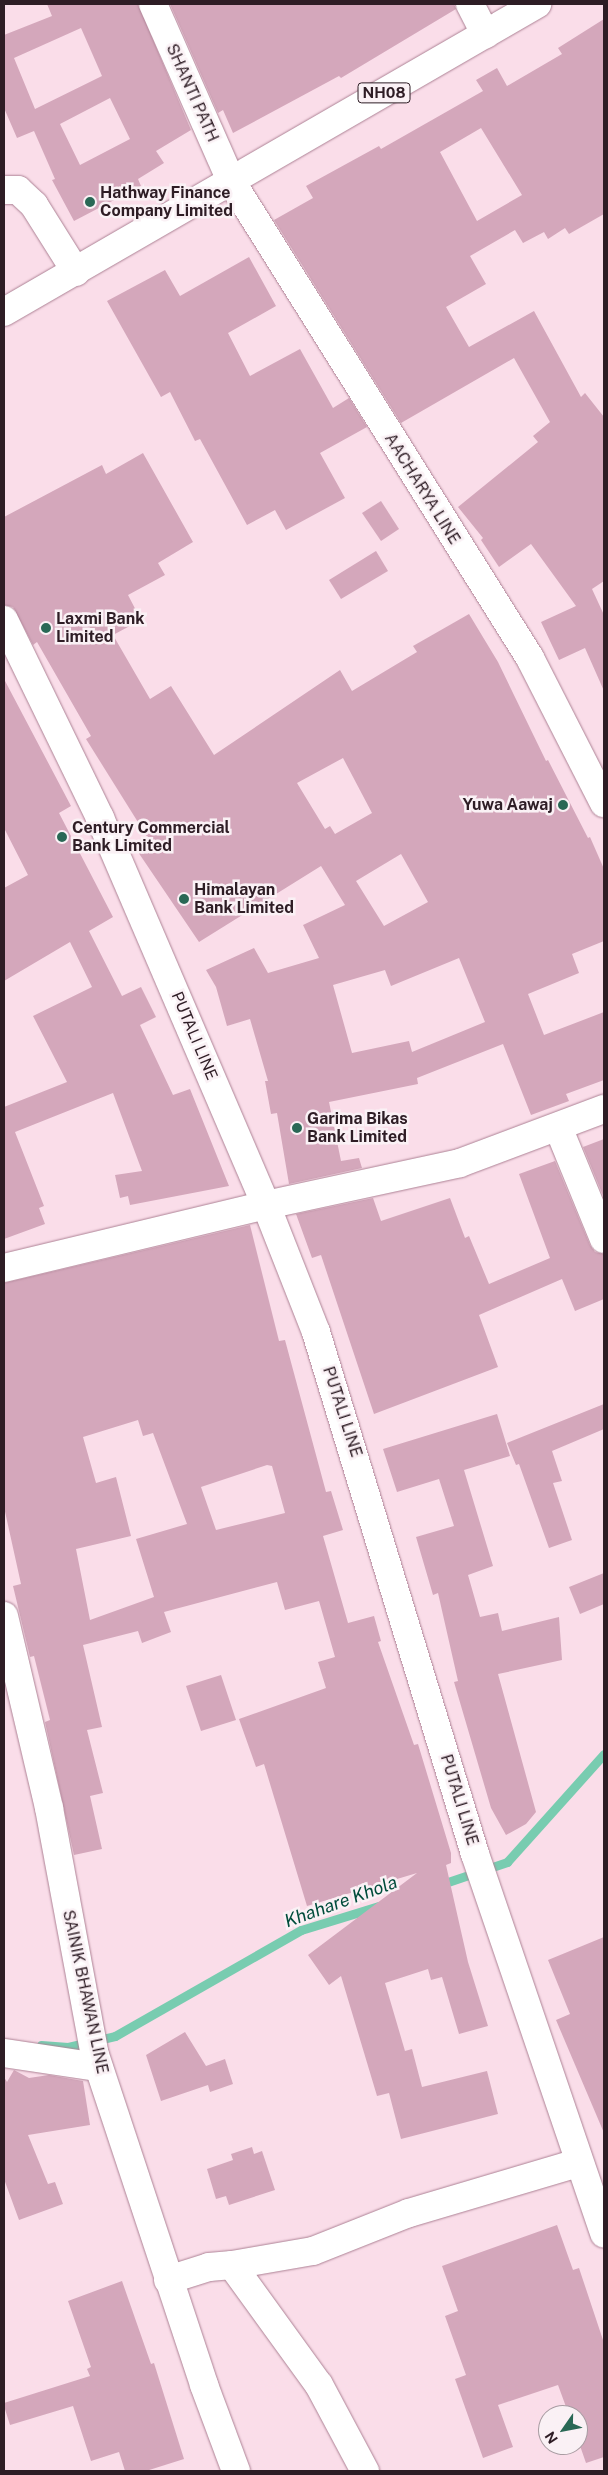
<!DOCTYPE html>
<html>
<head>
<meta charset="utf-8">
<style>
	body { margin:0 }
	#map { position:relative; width:608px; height:2475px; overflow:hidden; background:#fadde9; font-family:"Public Sans",sans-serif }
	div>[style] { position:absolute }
	.stream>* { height:9px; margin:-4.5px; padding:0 4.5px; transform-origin:4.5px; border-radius:4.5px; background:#78ccb0 }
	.building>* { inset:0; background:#d4a7bb }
	.roads { filter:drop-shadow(0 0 1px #ad8295) drop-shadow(0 0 1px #ad8295) }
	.minor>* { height:28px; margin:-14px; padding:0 14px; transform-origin:14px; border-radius:14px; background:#fff }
	.major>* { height:28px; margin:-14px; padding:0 14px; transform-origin:14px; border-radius:14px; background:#fff }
	.dots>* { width:14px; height:14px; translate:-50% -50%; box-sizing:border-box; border:2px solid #faf1f5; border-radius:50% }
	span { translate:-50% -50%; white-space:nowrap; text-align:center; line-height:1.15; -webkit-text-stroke:5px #faf1f5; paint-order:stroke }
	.shield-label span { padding:1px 4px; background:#faf1f5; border:1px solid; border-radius:4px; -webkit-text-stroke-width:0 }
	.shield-label { font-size:15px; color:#2e1d25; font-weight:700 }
	.street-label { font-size:16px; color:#2e1d25 }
	.poi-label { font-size:16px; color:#2e1d25; font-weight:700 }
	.left { translate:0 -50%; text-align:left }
	.right { translate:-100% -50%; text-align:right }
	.water-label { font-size:18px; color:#004c3b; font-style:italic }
	.frame { position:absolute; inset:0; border:5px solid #2e1d25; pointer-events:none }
	.north { position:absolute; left:538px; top:2405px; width:50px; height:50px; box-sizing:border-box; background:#faf1f5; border:1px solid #a89ca2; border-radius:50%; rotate:237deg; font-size:14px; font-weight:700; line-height:20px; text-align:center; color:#2e1d25 }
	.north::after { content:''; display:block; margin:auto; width:18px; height:22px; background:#296855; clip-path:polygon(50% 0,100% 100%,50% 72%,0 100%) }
</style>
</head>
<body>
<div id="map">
	<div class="stream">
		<div style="left:439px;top:1885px;width:72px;rotate:-18.7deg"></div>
		<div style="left:507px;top:1862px;width:145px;rotate:-48.1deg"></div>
		<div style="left:41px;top:2045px;width:27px;rotate:4deg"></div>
		<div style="left:68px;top:2047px;width:48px;rotate:-13.2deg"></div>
		<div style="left:115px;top:2036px;width:214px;rotate:-29.7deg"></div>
		<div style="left:301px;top:1930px;width:82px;rotate:-17.1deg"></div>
	</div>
	<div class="building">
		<div style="clip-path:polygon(evenodd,47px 4px,138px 4px,191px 130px,156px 151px,164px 163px,138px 179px,141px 186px,74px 221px,52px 180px,55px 179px,34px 131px,17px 138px,4px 108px,4px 35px,52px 16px,47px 4px,81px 28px,102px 76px,35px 109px,14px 58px,81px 28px,47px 4px,110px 98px,130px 139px,80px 165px,60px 124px,110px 98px)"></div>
		<div style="clip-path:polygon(170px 4px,454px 4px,456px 9px,341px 78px,339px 76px,233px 133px,223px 110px,218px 113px)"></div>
		<div style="clip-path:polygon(evenodd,604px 19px,604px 214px,569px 234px,565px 228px,548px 239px,544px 232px,523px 243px,515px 230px,470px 256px,486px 284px,446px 307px,469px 347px,534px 311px,581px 397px,585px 393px,604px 417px,604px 581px,592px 589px,604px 615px,604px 691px,585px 648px,559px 660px,541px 622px,576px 606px,531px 544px,499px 567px,481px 540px,483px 538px,458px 507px,538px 442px,533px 436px,550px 422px,514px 358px,401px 423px,274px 220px,313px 198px,306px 186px,379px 146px,381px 149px,483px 91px,476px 80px,497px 68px,507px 86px,562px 54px,558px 48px,604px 19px,481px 128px,522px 195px,477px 221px,440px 152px,481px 128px)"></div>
		<div style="clip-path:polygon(249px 257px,276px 306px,228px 333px,250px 376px,300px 349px,333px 408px,349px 398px,367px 427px,320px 453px,345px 498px,286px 530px,275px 510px,247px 525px,200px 439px,195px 441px,170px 392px,161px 397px,107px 301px,165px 270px,180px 296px)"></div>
		<div style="clip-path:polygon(evenodd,143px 453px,193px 542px,158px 563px,165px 575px,128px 595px,141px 620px,113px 635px,150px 699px,171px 686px,214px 755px,340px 670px,352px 691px,417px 652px,413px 646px,469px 614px,498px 662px,546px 761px,548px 760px,588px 838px,590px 837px,604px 869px,604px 941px,572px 954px,579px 973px,528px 994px,544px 1035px,604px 1012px,604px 1080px,566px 1094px,569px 1101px,531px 1115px,503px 1044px,417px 1078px,418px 1084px,329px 1102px,341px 1161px,359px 1158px,362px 1168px,289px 1184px,277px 1113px,271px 1114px,265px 1081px,268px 1081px,250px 1019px,227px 1026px,216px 987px,206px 970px,254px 948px,268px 973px,319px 958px,303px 925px,345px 905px,321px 866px,199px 942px,138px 852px,151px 843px,86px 739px,91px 736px,37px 642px,33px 645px,13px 607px,4px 605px,4px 517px,102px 465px,106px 474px,143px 453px,343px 758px,372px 813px,335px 834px,330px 826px,325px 829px,297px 783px,343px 758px,143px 453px,401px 854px,428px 902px,384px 926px,356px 881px,401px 854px,143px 453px,459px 958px,485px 1022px,412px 1052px,409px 1041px,352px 1053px,333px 985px,385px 970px,391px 986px,459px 958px)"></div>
		<div style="clip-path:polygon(381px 501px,399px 529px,381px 541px,362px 513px)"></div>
		<div style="clip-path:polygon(376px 551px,388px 571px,341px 599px,329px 580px)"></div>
		<div style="clip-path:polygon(4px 679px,71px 806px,59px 813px,113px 917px,89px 931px,122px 996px,141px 987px,156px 1017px,140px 1025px,173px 1095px,190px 1089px,229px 1186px,130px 1205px,128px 1196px,120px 1198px,115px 1175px,142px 1171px,113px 1093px,15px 1132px,44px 1206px,39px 1208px,45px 1224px,4px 1239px,4px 1107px,67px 1082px,33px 1016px,92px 987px,70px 942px,4px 981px,4px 888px,28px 875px,4px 828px)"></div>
		<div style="clip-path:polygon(604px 1139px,604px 1198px,583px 1147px)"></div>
		<div style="clip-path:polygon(555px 1161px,590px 1245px,595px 1252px,604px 1254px,604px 1299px,575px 1311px,562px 1279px,479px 1315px,498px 1367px,374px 1414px,321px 1255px,312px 1258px,296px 1214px,373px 1198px,381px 1221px,450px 1198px,465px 1238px,469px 1236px,489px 1284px,550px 1258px,519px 1174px)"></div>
		<div style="clip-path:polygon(evenodd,250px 1225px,279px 1341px,285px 1340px,326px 1492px,331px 1491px,343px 1530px,323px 1536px,348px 1623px,374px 1616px,381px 1641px,378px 1642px,414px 1745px,418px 1744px,451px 1853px,451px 1863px,446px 1865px,468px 1962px,488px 2026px,459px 2034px,442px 1977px,431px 1980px,428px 1969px,385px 1983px,405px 2051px,412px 2049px,422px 2087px,487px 2071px,498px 2114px,401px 2139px,389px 2093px,377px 2096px,341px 1976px,329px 1985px,308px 1955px,417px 1873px,307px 1906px,264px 1764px,256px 1767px,239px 1719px,326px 1688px,318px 1662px,335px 1657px,319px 1601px,285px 1610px,277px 1582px,164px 1612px,171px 1632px,142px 1643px,138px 1631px,83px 1645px,102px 1727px,87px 1730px,103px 1793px,90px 1796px,102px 1849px,74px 1855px,45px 1722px,50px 1720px,34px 1656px,30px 1657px,13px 1586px,21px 1584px,4px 1507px,4px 1283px,250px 1225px,138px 1420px,143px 1436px,153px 1433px,187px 1524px,136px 1539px,154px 1597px,90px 1620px,76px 1549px,131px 1536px,116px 1477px,96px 1483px,83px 1437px,138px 1420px,250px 1225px,267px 1465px,272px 1466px,285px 1513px,216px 1530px,201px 1487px,267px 1465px)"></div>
		<div style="clip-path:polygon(604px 1404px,604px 1429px,552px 1451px,562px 1481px,553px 1483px,572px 1540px,549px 1548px,519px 1464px,516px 1465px,507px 1443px)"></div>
		<div style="clip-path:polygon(497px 1414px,510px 1456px,464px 1470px,493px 1566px,468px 1575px,480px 1617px,498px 1613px,502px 1631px,559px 1617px,562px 1660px,498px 1674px,536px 1812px,526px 1824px,506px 1835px,491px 1808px,454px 1682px,458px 1681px,438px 1593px,433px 1595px,416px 1537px,454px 1526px,439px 1479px,397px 1492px,383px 1449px)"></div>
		<div style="clip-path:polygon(604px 1573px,604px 1604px,580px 1614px,569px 1587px)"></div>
		<div style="clip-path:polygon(221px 1675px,236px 1720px,201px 1731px,186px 1686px)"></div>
		<div style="clip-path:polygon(604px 1937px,604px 2133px,556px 2020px,570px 2014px,548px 1960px)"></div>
		<div style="clip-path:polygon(185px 2032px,206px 2066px,225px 2059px,233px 2084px,210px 2092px,208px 2085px,161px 2101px,146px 2055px)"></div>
		<div style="clip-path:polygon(14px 2070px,29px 2078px,49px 2075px,83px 2081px,90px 2125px,28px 2135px,48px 2184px,55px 2182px,63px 2204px,19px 2220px,4px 2179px,4px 2077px,7px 2082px)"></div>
		<div style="clip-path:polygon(252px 2147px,254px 2154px,262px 2151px,275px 2190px,229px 2205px,226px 2196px,216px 2199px,207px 2169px,233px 2160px,231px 2154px)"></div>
		<div style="clip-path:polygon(557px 2225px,573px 2270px,579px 2268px,604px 2343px,604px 2457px,586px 2463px,578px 2440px,578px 2415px,569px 2415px,558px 2385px,498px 2405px,513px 2447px,483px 2458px,455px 2379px,466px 2375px,445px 2316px,458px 2311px,442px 2266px)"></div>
		<div style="clip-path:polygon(122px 2281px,151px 2364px,154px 2363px,184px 2459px,146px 2471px,125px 2471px,119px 2452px,91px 2461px,73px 2406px,10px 2425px,4px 2406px,4px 2403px,90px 2376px,87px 2369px,91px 2367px,68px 2301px)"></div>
	</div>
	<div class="roads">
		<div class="minor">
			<div style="left:153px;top:4px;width:193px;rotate:66.2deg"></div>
			<div style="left:231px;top:181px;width:563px;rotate:57.92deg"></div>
			<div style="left:530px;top:658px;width:163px;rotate:63deg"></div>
			<div style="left:470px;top:4px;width:34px;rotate:63deg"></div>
			<div style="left:4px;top:190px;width:14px"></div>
			<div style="left:18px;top:190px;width:22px;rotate:43deg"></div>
			<div style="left:34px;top:205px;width:79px;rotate:57.9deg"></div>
			<div style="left:4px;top:620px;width:220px;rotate:64.1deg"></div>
			<div style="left:100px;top:818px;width:421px;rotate:66.8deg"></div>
			<div style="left:266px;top:1205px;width:136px;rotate:68.5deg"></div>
			<div style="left:316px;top:1332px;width:546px;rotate:73.06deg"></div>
			<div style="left:475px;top:1854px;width:401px;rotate:71.2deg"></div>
			<div style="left:558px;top:1127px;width:121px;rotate:67.7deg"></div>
			<div style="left:4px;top:1268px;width:269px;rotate:-13.5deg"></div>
			<div style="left:266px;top:1205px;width:198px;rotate:-12.2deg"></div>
			<div style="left:460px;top:1163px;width:154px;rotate:-20.6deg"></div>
			<div style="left:4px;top:1616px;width:197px;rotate:76.8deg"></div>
			<div style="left:49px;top:1808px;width:251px;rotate:79.5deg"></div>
			<div style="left:95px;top:2055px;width:348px;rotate:71.7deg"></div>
			<div style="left:204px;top:2385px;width:92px;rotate:69.6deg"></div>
			<div style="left:4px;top:2053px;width:95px;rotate:8.5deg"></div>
			<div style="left:232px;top:2265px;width:82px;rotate:-9.8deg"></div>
			<div style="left:313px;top:2251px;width:103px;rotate:-21.6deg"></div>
			<div style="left:409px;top:2213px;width:176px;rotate:-16.5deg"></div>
			<div style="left:168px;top:2280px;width:43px;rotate:-17.6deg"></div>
			<div style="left:209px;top:2267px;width:23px;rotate:-5deg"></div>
			<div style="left:232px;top:2265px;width:148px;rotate:54.1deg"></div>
			<div style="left:319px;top:2385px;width:98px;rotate:61.9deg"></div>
		</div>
		<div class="major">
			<div style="left:4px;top:312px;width:616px;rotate:-30.02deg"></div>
		</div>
	</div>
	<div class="dots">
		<div style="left:90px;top:202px;background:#296855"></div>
		<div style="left:46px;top:628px;background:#296855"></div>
		<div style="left:563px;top:805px;background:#296855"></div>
		<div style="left:62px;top:837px;background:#296855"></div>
		<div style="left:184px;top:899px;background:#296855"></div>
		<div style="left:297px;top:1128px;background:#296855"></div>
	</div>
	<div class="shield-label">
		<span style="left:384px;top:93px">NH08</span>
	</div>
	<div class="street-label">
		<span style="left:192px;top:93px;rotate:66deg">SHANTI PATH</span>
		<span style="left:422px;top:489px;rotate:58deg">AACHARYA LINE</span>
		<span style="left:194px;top:1036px;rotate:67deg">PUTALI LINE</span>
		<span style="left:342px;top:1412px;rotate:72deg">PUTALI LINE</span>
		<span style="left:459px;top:1800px;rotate:73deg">PUTALI LINE</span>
		<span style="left:85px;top:1992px;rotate:78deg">SAINIK BHAWAN LINE</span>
	</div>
	<div class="poi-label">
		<span class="left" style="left:100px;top:202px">Hathway Finance<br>Company Limited</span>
		<span class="left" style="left:56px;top:628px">Laxmi Bank<br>Limited</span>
		<span class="right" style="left:553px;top:805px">Yuwa Aawaj</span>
		<span class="left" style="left:72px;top:837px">Century Commercial<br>Bank Limited</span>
		<span class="left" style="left:194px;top:899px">Himalayan<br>Bank Limited</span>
		<span class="left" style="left:307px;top:1128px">Garima Bikas<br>Bank Limited</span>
	</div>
	<div class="water-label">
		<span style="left:341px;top:1902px;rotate:-20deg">Khahare Khola</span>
	</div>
	<div class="frame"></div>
	<div class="north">N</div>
</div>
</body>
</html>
